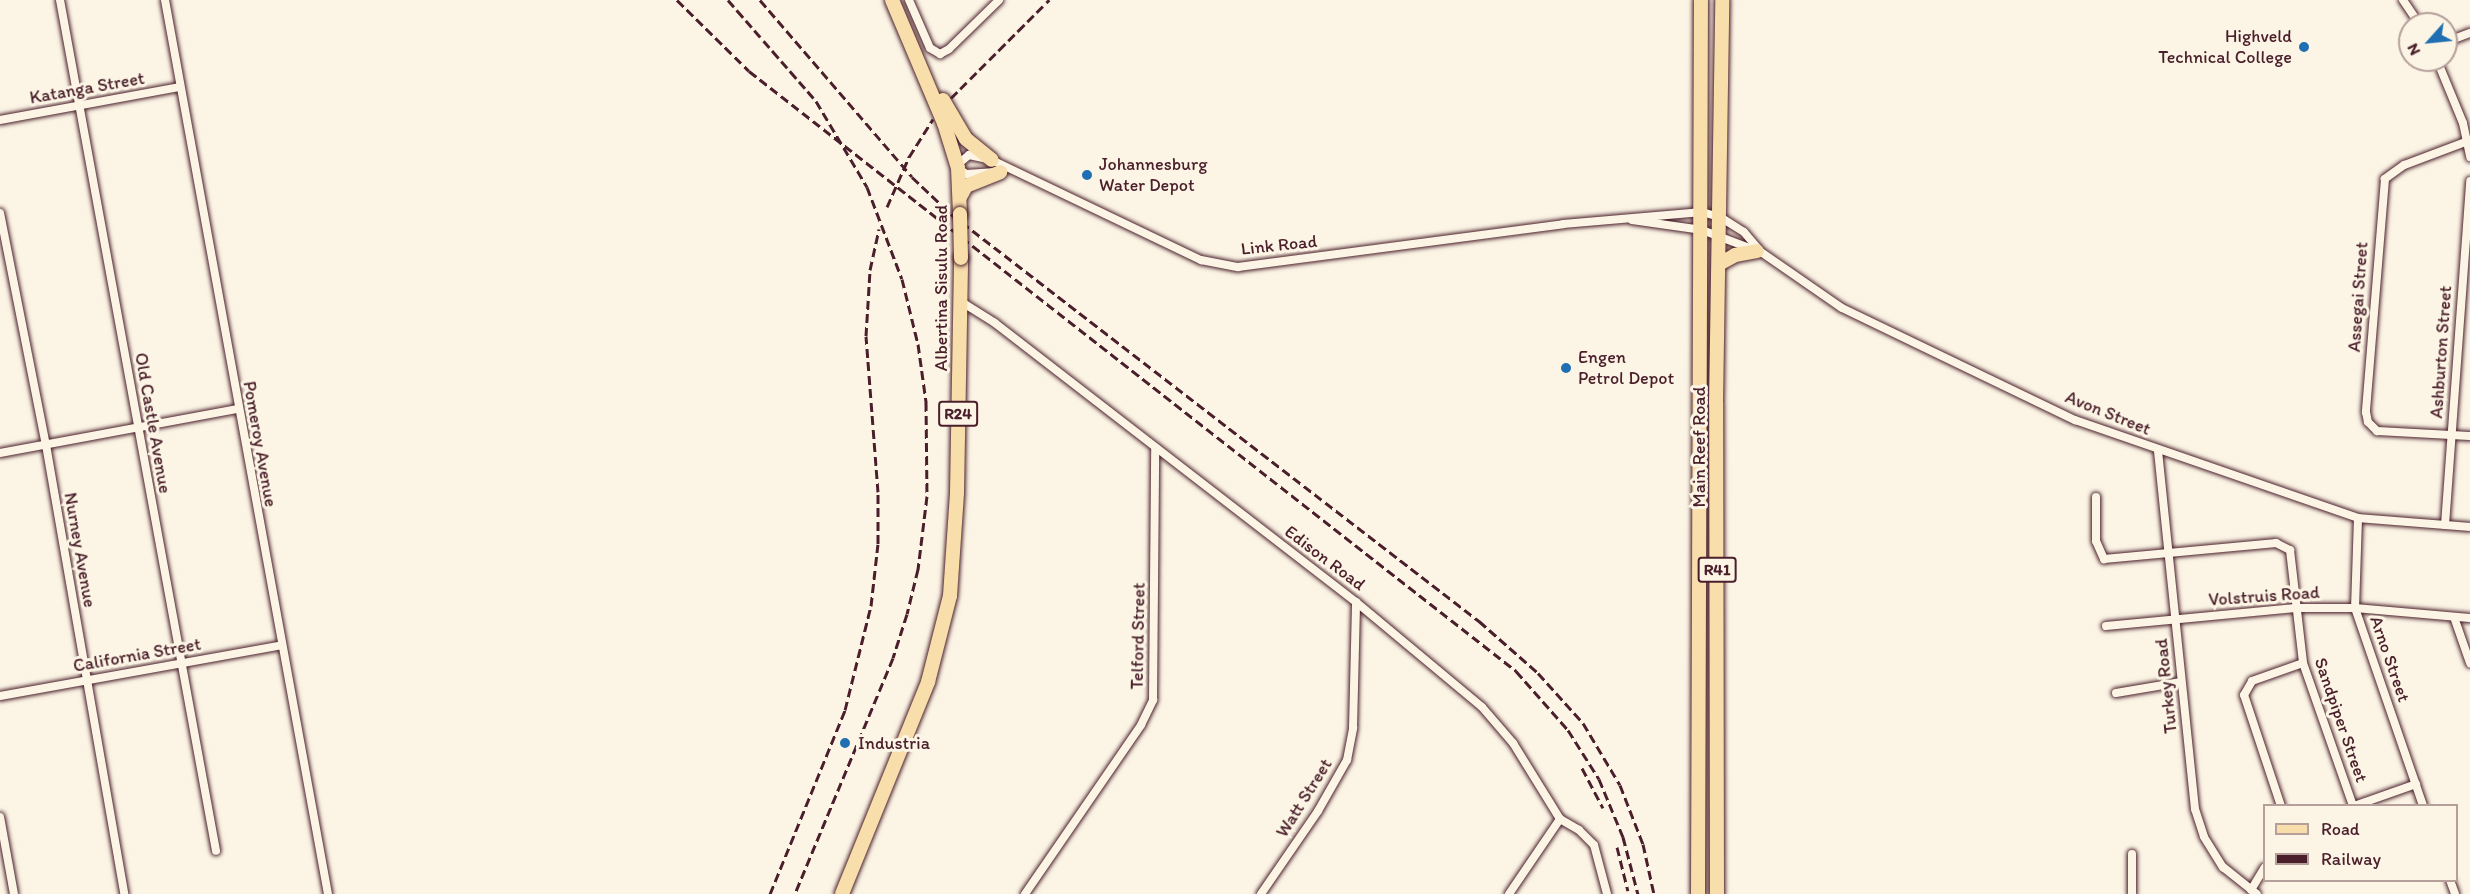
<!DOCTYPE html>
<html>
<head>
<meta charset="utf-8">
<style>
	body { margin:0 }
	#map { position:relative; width:2470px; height:894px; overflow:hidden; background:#fcf5e5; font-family:Itim,sans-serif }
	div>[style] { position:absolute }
	.roads { filter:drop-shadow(0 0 2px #4a1f2b) drop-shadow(0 0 2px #4a1f2b) }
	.street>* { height:8px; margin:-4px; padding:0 4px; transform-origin:4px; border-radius:4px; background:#fcf5e5 }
	.primary>* { height:14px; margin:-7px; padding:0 7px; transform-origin:7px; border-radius:7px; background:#f8deab }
	.rail>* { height:3px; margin-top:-1.5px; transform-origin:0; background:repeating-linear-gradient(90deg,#4a1f2b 0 9px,transparent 0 13.5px) }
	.bridges { filter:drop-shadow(0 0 2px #4a1f2b) drop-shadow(0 0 2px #4a1f2b) }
	.primary-bridge>* { height:14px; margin:-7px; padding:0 7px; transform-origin:7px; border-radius:7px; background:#f8deab }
	.dots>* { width:16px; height:16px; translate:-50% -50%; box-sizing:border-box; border:3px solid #fcf5e5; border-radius:50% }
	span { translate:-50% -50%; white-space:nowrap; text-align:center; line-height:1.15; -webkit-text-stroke:6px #fcf5e5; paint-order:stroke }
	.shield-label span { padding:2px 4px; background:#fcf5e5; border:2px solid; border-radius:4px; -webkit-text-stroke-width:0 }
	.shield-label { font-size:16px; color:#4a1f2b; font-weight:700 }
	.poi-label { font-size:18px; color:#4a1f2b }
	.right { translate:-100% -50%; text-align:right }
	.left { translate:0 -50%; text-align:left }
	.street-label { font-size:18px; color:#4a1f2b }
	.legend { position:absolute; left:2263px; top:804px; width:195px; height:78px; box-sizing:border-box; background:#fcf5e5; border:2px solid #b59f9b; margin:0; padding:8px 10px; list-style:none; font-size:18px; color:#4a1f2b }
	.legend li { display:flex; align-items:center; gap:12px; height:30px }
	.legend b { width:30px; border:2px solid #b59f9b }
	.north { position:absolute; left:2398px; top:12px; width:60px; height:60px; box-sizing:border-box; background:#fcf5e5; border:2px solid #b59f9b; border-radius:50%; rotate:243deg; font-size:16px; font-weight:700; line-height:24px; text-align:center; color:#4a1f2b }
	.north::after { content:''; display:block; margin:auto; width:21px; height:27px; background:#1f6fb2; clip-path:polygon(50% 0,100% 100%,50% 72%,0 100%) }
</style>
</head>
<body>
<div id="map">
	<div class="roads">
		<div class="street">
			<div style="left:60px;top:0;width:865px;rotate:79.61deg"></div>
			<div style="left:165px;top:0;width:909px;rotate:79.67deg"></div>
			<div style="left:909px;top:0;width:52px;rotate:66.4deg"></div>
			<div style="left:930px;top:48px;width:12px;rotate:31deg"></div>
			<div style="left:940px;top:54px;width:10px;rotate:-29deg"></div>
			<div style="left:949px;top:49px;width:70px;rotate:-44.4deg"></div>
			<div style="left:2403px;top:0;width:29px;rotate:56deg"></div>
			<div style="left:2446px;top:42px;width:26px;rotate:-21deg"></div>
			<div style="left:2437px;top:60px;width:68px;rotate:67.6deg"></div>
			<div style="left:2463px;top:123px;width:35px;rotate:78deg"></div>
			<div style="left:0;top:120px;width:182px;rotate:-10.4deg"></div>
			<div style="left:2468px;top:141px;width:68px;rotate:159.4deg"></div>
			<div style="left:2404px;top:165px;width:24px;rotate:144deg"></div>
			<div style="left:2385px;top:179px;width:234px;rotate:94.7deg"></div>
			<div style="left:2366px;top:412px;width:10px;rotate:79deg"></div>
			<div style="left:2368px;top:422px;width:13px;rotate:45deg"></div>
			<div style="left:2377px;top:431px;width:93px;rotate:3.1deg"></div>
			<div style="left:957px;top:165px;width:16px;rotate:-40deg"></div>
			<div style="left:969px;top:155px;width:24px;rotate:12deg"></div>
			<div style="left:992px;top:160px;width:232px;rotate:25.6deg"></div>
			<div style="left:1201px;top:260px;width:38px;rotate:11deg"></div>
			<div style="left:1238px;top:267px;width:328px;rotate:-7.5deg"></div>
			<div style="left:1563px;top:224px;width:140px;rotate:-4.9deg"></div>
			<div style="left:1702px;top:212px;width:19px;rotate:16deg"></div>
			<div style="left:1720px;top:217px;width:28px;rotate:32deg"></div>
			<div style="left:1744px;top:232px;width:26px;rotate:50deg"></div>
			<div style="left:1761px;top:252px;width:98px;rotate:34.7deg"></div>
			<div style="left:1842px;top:308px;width:259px;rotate:25.7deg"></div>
			<div style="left:2075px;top:420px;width:299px;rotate:19.1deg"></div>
			<div style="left:2358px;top:518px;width:112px;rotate:4.6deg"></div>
			<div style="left:958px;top:168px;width:10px;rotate:37deg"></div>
			<div style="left:966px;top:174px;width:30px;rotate:-4deg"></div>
			<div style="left:0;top:213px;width:237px;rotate:78.8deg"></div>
			<div style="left:46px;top:445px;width:456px;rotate:80.1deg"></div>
			<div style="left:1632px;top:220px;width:71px;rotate:8.1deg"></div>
			<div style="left:1702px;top:230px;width:57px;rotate:20.7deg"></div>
			<div style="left:960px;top:301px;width:41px;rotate:32.2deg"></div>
			<div style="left:995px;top:323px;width:456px;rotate:37.7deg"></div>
			<div style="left:1356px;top:602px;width:164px;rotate:39.8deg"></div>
			<div style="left:1482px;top:707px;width:48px;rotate:49.3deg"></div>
			<div style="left:1513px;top:743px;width:89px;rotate:58.3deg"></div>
			<div style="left:1560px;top:819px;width:22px;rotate:30deg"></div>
			<div style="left:1579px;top:830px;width:21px;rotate:45deg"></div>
			<div style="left:1594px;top:845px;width:51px;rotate:75.1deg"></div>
			<div style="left:2158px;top:451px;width:360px;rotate:84.1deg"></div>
			<div style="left:2195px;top:809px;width:29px;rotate:72deg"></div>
			<div style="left:2204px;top:837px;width:36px;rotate:58deg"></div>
			<div style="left:2223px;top:867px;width:43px;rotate:38.5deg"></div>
			<div style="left:0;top:453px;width:242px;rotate:-10.5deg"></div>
			<div style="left:2096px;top:497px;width:44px;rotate:90deg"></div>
			<div style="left:2096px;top:541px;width:20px;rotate:66deg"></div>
			<div style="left:2104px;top:559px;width:173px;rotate:-5.3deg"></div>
			<div style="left:2276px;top:543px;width:16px;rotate:27deg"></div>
			<div style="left:2290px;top:550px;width:114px;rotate:83.4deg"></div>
			<div style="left:2303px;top:663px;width:151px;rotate:70.7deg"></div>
			<div style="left:2358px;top:518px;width:90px;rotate:91.9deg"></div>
			<div style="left:2355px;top:608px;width:209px;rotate:71deg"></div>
			<div style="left:2445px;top:525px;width:345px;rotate:-85.8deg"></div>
			<div style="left:2454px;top:617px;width:49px;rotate:70.8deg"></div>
			<div style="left:2106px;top:626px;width:193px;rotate:-5.4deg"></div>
			<div style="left:2298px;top:608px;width:57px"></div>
			<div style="left:2355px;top:608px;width:115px;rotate:5deg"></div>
			<div style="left:2116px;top:693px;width:66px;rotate:-9.6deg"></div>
			<div style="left:0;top:696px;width:283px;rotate:-10.2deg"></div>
			<div style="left:2281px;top:806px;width:117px;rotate:-108.4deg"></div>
			<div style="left:2244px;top:695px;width:16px;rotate:-60deg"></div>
			<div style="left:2252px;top:681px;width:54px;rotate:-19.4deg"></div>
			<div style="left:2354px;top:806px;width:66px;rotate:-19.5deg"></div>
			<div style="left:0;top:817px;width:78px;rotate:79.7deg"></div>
			<div style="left:2450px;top:880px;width:15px;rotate:70deg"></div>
			<div style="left:2251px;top:890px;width:26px;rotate:-59deg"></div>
			<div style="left:1025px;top:894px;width:205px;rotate:-55.5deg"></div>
			<div style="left:1141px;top:725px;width:28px;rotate:-64deg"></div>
			<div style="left:1153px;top:700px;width:252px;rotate:-89.5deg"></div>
			<div style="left:1261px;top:894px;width:101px;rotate:-55.5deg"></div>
			<div style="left:1318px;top:811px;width:59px;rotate:-60.4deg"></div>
			<div style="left:1347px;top:760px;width:33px;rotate:-79deg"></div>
			<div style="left:1353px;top:728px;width:126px;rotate:-88.6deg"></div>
			<div style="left:1509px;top:894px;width:91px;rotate:-55.8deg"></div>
			<div style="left:2132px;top:894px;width:40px;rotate:-90deg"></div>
		</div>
		<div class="primary">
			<div style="left:892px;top:0;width:134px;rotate:67.1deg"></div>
			<div style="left:944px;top:123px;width:47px;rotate:72.7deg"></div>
			<div style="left:958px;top:168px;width:46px;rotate:87.5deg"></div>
			<div style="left:943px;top:100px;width:45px;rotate:59.5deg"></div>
			<div style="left:966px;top:139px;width:33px;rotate:39deg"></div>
			<div style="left:960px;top:197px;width:13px;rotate:-61deg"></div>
			<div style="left:966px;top:186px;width:37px;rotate:-22deg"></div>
			<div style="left:1719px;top:264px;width:18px;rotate:-29deg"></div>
			<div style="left:1735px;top:255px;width:22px;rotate:-10deg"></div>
			<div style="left:842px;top:894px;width:229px;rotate:-67.9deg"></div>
			<div style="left:928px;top:682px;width:89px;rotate:-75.7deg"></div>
			<div style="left:950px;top:596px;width:103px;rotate:-86.1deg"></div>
			<div style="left:957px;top:493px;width:235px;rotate:-89deg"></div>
			<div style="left:1698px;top:894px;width:894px;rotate:-89.81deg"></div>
			<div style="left:1717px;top:894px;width:491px;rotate:-90.1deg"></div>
			<div style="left:1716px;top:403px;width:403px;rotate:-89.1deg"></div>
		</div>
	</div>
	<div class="rail">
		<div style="left:677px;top:0;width:101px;rotate:44.6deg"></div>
		<div style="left:749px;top:71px;width:974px;rotate:38.03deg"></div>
		<div style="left:1516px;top:671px;width:79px;rotate:48.6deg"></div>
		<div style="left:1568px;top:730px;width:58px;rotate:57.7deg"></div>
		<div style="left:1599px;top:779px;width:63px;rotate:67.5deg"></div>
		<div style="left:1623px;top:837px;width:59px;rotate:75.3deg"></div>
		<div style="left:728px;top:0;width:134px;rotate:48.9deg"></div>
		<div style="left:816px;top:101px;width:100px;rotate:59.3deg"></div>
		<div style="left:867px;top:187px;width:98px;rotate:69.2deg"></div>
		<div style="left:902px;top:279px;width:67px;rotate:76.2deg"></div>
		<div style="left:918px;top:344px;width:59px;rotate:82.1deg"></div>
		<div style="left:926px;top:402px;width:94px;rotate:89.4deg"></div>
		<div style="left:927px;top:496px;width:74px;rotate:97deg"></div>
		<div style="left:918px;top:569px;width:46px;rotate:103.7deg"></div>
		<div style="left:907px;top:614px;width:46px;rotate:107.7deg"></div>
		<div style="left:893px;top:658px;width:256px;rotate:112.6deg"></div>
		<div style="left:760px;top:0;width:233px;rotate:49.3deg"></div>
		<div style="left:912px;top:177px;width:54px;rotate:43.5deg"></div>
		<div style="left:951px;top:214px;width:667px;rotate:37.63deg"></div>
		<div style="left:1479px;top:621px;width:79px;rotate:41.4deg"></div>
		<div style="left:1538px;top:673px;width:67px;rotate:48deg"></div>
		<div style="left:1583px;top:723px;width:72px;rotate:59.2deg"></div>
		<div style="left:1620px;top:785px;width:63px;rotate:68.7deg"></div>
		<div style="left:1643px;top:844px;width:51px;rotate:77.6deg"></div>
		<div style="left:951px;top:98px;width:139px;rotate:-45deg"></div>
		<div style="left:887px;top:207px;width:55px;rotate:-66.3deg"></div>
		<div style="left:909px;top:157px;width:45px;rotate:-57.7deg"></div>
		<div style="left:1582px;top:768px;width:45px;rotate:62.3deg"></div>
		<div style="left:1617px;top:847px;width:45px;rotate:76deg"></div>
		<div style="left:770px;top:894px;width:199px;rotate:-67.8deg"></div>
		<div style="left:845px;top:710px;width:107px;rotate:-76deg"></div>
		<div style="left:871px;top:606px;width:62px;rotate:-83.6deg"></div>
		<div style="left:878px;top:544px;width:52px;rotate:-90deg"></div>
		<div style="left:878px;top:492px;width:156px;rotate:-94.4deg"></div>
		<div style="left:866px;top:336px;width:66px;rotate:-86.5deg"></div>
		<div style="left:870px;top:270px;width:42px;rotate:-77.6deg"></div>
	</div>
	<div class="bridges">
		<div class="primary-bridge">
			<div style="left:960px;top:214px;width:44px;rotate:88.7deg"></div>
		</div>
	</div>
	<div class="dots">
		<div style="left:2304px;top:47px;background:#1f6fb2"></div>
		<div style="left:1087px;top:175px;background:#1f6fb2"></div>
		<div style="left:1566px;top:368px;background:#1f6fb2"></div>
		<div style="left:845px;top:743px;background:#1f6fb2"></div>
	</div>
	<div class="shield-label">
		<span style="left:958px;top:414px">R24</span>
		<span style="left:1717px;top:570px">R41</span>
	</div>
	<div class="poi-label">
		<span class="right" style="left:2292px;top:47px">Highveld<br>Technical College</span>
		<span class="left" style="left:1099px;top:175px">Johannesburg<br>Water Depot</span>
		<span class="left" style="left:1578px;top:368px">Engen<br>Petrol Depot</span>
		<span class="left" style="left:858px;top:743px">Industria</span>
	</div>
	<div class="street-label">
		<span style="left:87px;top:88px;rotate:-10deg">Katanga Street</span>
		<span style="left:1279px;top:245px;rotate:-6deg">Link Road</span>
		<span style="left:941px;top:288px;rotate:-90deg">Albertina Sisulu Road</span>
		<span style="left:2358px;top:297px;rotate:-86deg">Assegai Street</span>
		<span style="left:2441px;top:352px;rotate:-86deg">Ashburton Street</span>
		<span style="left:2108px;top:413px;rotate:22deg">Avon Street</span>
		<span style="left:153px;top:423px;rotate:80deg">Old Castle Avenue</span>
		<span style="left:260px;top:444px;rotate:80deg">Pomeroy Avenue</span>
		<span style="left:1699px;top:447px;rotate:-90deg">Main Reef Road</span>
		<span style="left:80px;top:550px;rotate:80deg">Nurney Avenue</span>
		<span style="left:1325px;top:558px;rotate:37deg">Edison Road</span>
		<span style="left:2264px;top:596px;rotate:-4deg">Volstruis Road</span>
		<span style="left:1138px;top:636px;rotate:-89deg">Telford Street</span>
		<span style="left:137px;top:655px;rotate:-10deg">California Street</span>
		<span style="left:2390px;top:659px;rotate:71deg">Arno Street</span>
		<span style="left:2166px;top:686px;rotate:-96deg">Turkey Road</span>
		<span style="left:2341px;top:720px;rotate:71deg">Sandpiper Street</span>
		<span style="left:1304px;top:798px;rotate:-58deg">Watt Street</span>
	</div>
	<ul class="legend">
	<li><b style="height:8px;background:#f8deab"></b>Road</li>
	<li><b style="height:8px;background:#4a1f2b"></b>Railway</li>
	</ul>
	<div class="north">N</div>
</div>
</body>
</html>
